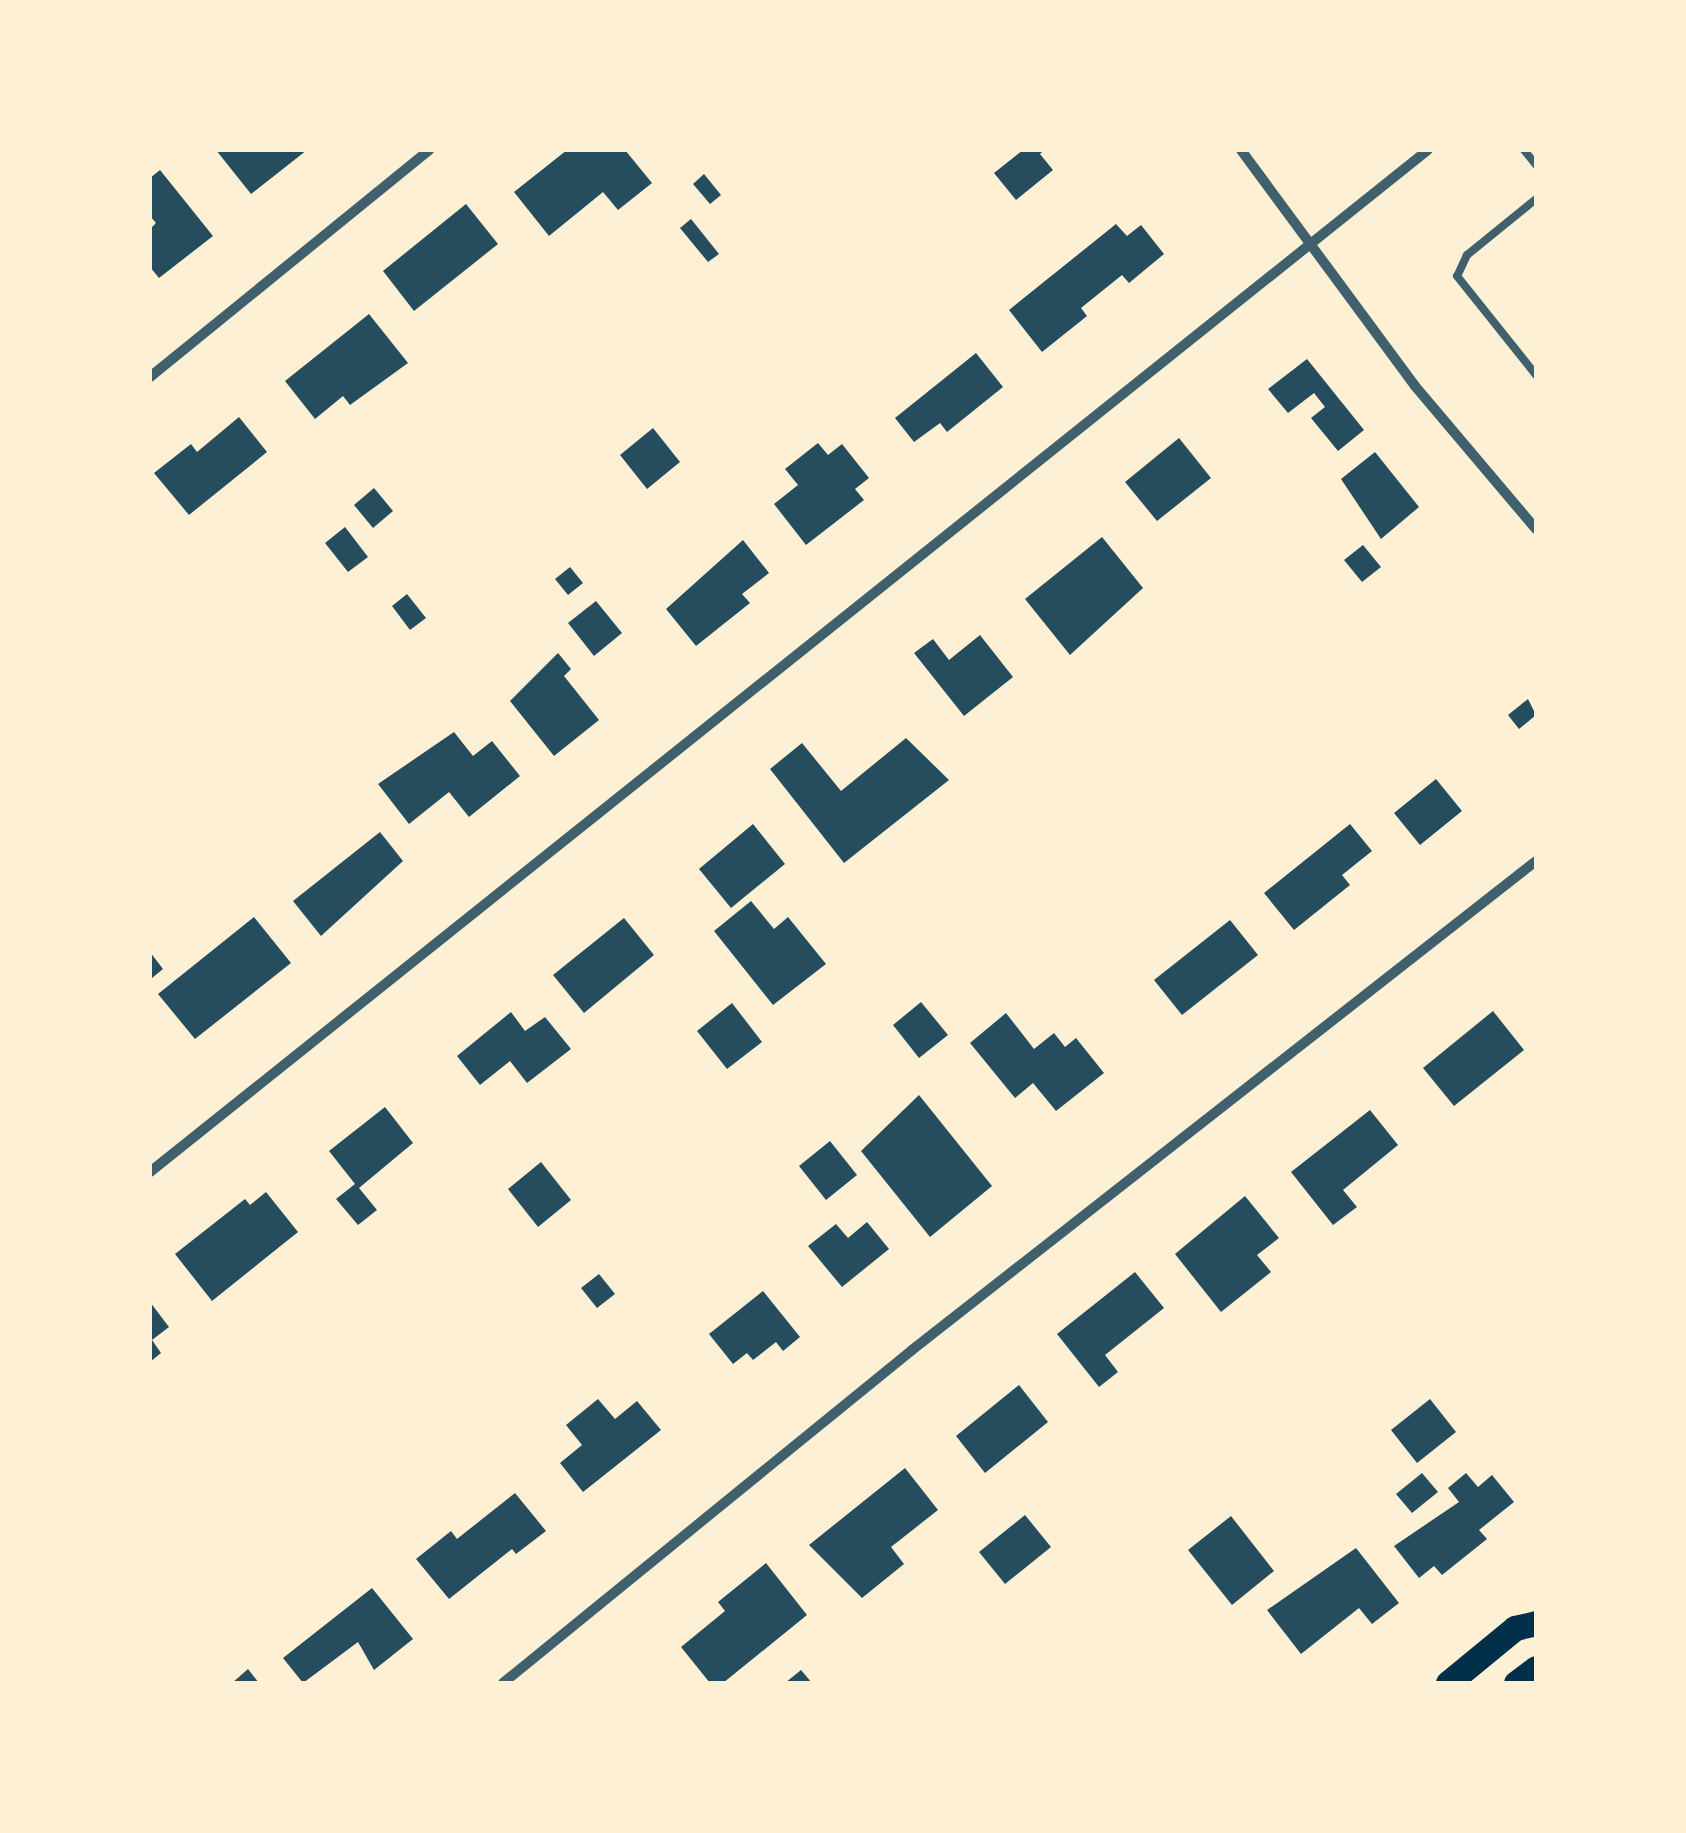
<!DOCTYPE html>
<html>
<head>
<meta charset="utf-8">
<style>
	body { margin:0 }
	#map { position:relative; width:1686px; height:1833px; overflow:hidden; background:#fdf0d5; font-family:Arial,sans-serif }
	div>[style] { position:absolute }
	.building>* { inset:0; background:#264d5e }
	.service>* { height:8px; margin:-4px; padding:0 4px; transform-origin:4px; border-radius:4px; background:#3f606c }
	.minor>* { height:10px; margin:-5px; padding:0 5px; transform-origin:5px; border-radius:5px; background:#3f606c }
	.primary>* { height:25px; margin:-12.5px; padding:0 12.5px; transform-origin:12.5px; border-radius:12.5px; background:#003049 }
	span { translate:-50% -50%; white-space:nowrap; text-align:center; line-height:1.15; -webkit-text-stroke:10px #fdf0d5; paint-order:stroke }
	.frame { position:absolute; inset:0; border:152px solid #fdf0d5; pointer-events:none }
</style>
</head>
<body>
<div id="map">
	<div class="building">
		<div style="clip-path:polygon(216px 150px,307px 150px,251px 194px)"></div>
		<div style="clip-path:polygon(567px 150px,625px 150px,652px 183px,618px 210px,603px 192px,549px 236px,514px 192px)"></div>
		<div style="clip-path:polygon(1023px 150px,1044px 150px,1040px 154px,1053px 170px,1016px 200px,994px 173px)"></div>
		<div style="clip-path:polygon(160px 170px,213px 236px,159px 278px,150px 267px,150px 229px,156px 223px,150px 216px,150px 178px)"></div>
		<div style="clip-path:polygon(704px 174px,721px 195px,710px 204px,693px 184px)"></div>
		<div style="clip-path:polygon(466px 204px,498px 244px,414px 311px,383px 271px)"></div>
		<div style="clip-path:polygon(691px 219px,719px 254px,708px 262px,680px 228px)"></div>
		<div style="clip-path:polygon(1116px 224px,1127px 236px,1141px 225px,1164px 254px,1129px 283px,1122px 275px,1081px 308px,1087px 316px,1042px 352px,1009px 310px)"></div>
		<div style="clip-path:polygon(369px 314px,408px 363px,350px 405px,343px 396px,315px 419px,285px 381px)"></div>
		<div style="clip-path:polygon(976px 353px,1003px 387px,947px 432px,940px 423px,914px 442px,895px 418px)"></div>
		<div style="clip-path:polygon(1307px 359px,1364px 430px,1338px 451px,1311px 418px,1325px 407px,1314px 393px,1288px 413px,1268px 389px)"></div>
		<div style="clip-path:polygon(239px 417px,267px 452px,189px 515px,154px 473px,191px 444px,197px 452px)"></div>
		<div style="clip-path:polygon(653px 428px,680px 462px,647px 489px,620px 455px)"></div>
		<div style="clip-path:polygon(1179px 438px,1211px 478px,1157px 521px,1125px 482px)"></div>
		<div style="clip-path:polygon(818px 443px,828px 455px,842px 444px,869px 478px,855px 489px,864px 500px,806px 545px,774px 504px,798px 485px,785px 469px)"></div>
		<div style="clip-path:polygon(1375px 452px,1419px 507px,1381px 539px,1341px 479px)"></div>
		<div style="clip-path:polygon(374px 488px,393px 511px,373px 528px,354px 505px)"></div>
		<div style="clip-path:polygon(345px 527px,368px 557px,348px 572px,325px 543px)"></div>
		<div style="clip-path:polygon(1102px 537px,1143px 588px,1070px 655px,1025px 599px)"></div>
		<div style="clip-path:polygon(743px 540px,769px 573px,742px 594px,750px 603px,696px 646px,666px 609px)"></div>
		<div style="clip-path:polygon(1363px 545px,1381px 567px,1362px 582px,1344px 560px)"></div>
		<div style="clip-path:polygon(570px 567px,583px 583px,568px 595px,555px 579px)"></div>
		<div style="clip-path:polygon(407px 594px,426px 618px,410px 630px,392px 606px)"></div>
		<div style="clip-path:polygon(596px 601px,622px 633px,594px 656px,568px 623px)"></div>
		<div style="clip-path:polygon(980px 635px,1013px 677px,964px 716px,914px 653px,933px 639px,949px 660px)"></div>
		<div style="clip-path:polygon(558px 653px,571px 669px,564px 676px,599px 720px,554px 756px,510px 701px)"></div>
		<div style="clip-path:polygon(1528px 699px,1536px 715px,1519px 729px,1508px 715px)"></div>
		<div style="clip-path:polygon(454px 732px,473px 756px,492px 741px,520px 776px,469px 817px,449px 792px,409px 824px,378px 784px)"></div>
		<div style="clip-path:polygon(906px 738px,949px 780px,844px 863px,770px 769px,802px 743px,841px 791px)"></div>
		<div style="clip-path:polygon(1436px 779px,1462px 811px,1420px 845px,1394px 813px)"></div>
		<div style="clip-path:polygon(753px 824px,785px 864px,731px 908px,699px 869px)"></div>
		<div style="clip-path:polygon(1350px 824px,1372px 851px,1342px 875px,1350px 885px,1294px 930px,1264px 893px)"></div>
		<div style="clip-path:polygon(380px 832px,403px 861px,321px 936px,293px 901px)"></div>
		<div style="clip-path:polygon(751px 901px,774px 929px,788px 917px,826px 964px,773px 1005px,714px 931px)"></div>
		<div style="clip-path:polygon(254px 917px,291px 963px,195px 1039px,158px 994px)"></div>
		<div style="clip-path:polygon(624px 918px,654px 955px,584px 1013px,553px 975px)"></div>
		<div style="clip-path:polygon(1230px 920px,1258px 955px,1182px 1015px,1154px 980px)"></div>
		<div style="clip-path:polygon(150px 952px,163px 969px,152px 978px,150px 975px)"></div>
		<div style="clip-path:polygon(921px 1002px,948px 1035px,919px 1058px,893px 1025px)"></div>
		<div style="clip-path:polygon(732px 1003px,762px 1042px,727px 1069px,697px 1031px)"></div>
		<div style="clip-path:polygon(1493px 1011px,1524px 1050px,1454px 1106px,1423px 1068px)"></div>
		<div style="clip-path:polygon(511px 1012px,525px 1031px,545px 1017px,571px 1049px,527px 1083px,510px 1061px,480px 1085px,457px 1056px)"></div>
		<div style="clip-path:polygon(1006px 1013px,1034px 1049px,1054px 1033px,1065px 1047px,1076px 1038px,1104px 1073px,1056px 1111px,1033px 1083px,1015px 1098px,970px 1043px)"></div>
		<div style="clip-path:polygon(919px 1095px,992px 1186px,930px 1237px,861px 1151px)"></div>
		<div style="clip-path:polygon(385px 1107px,413px 1143px,359px 1188px,377px 1210px,358px 1225px,336px 1199px,355px 1184px,329px 1151px)"></div>
		<div style="clip-path:polygon(1370px 1110px,1398px 1145px,1343px 1190px,1357px 1207px,1333px 1225px,1291px 1172px)"></div>
		<div style="clip-path:polygon(830px 1141px,857px 1175px,826px 1200px,799px 1166px)"></div>
		<div style="clip-path:polygon(541px 1162px,571px 1200px,538px 1227px,508px 1189px)"></div>
		<div style="clip-path:polygon(266px 1192px,298px 1232px,212px 1301px,175px 1254px,245px 1199px,250px 1205px)"></div>
		<div style="clip-path:polygon(1245px 1196px,1279px 1238px,1257px 1255px,1271px 1272px,1221px 1312px,1175px 1254px)"></div>
		<div style="clip-path:polygon(867px 1222px,889px 1249px,842px 1287px,808px 1246px,836px 1224px,848px 1238px)"></div>
		<div style="clip-path:polygon(1135px 1272px,1164px 1308px,1105px 1355px,1118px 1372px,1099px 1387px,1057px 1334px)"></div>
		<div style="clip-path:polygon(599px 1274px,615px 1294px,597px 1308px,581px 1288px)"></div>
		<div style="clip-path:polygon(763px 1291px,800px 1337px,783px 1351px,776px 1342px,753px 1360px,747px 1353px,733px 1364px,709px 1334px)"></div>
		<div style="clip-path:polygon(150px 1302px,169px 1327px,152px 1340px,161px 1353px,150px 1362px)"></div>
		<div style="clip-path:polygon(1019px 1385px,1048px 1422px,985px 1473px,956px 1436px)"></div>
		<div style="clip-path:polygon(598px 1399px,615px 1419px,637px 1401px,661px 1430px,583px 1492px,560px 1463px,582px 1445px,566px 1425px)"></div>
		<div style="clip-path:polygon(1430px 1399px,1456px 1432px,1417px 1463px,1391px 1430px)"></div>
		<div style="clip-path:polygon(905px 1468px,938px 1510px,891px 1547px,904px 1564px,862px 1598px,809px 1545px)"></div>
		<div style="clip-path:polygon(1422px 1473px,1438px 1492px,1412px 1513px,1396px 1494px)"></div>
		<div style="clip-path:polygon(1466px 1473px,1478px 1487px,1492px 1475px,1514px 1502px,1479px 1530px,1487px 1539px,1442px 1575px,1434px 1566px,1419px 1578px,1394px 1546px,1459px 1502px,1448px 1488px)"></div>
		<div style="clip-path:polygon(515px 1493px,546px 1531px,516px 1554px,512px 1549px,449px 1599px,416px 1559px,451px 1531px,457px 1539px)"></div>
		<div style="clip-path:polygon(1025px 1515px,1051px 1547px,1005px 1584px,979px 1552px)"></div>
		<div style="clip-path:polygon(1231px 1516px,1274px 1571px,1232px 1605px,1188px 1550px)"></div>
		<div style="clip-path:polygon(1356px 1548px,1399px 1603px,1372px 1624px,1359px 1608px,1301px 1654px,1267px 1610px)"></div>
		<div style="clip-path:polygon(766px 1563px,807px 1615px,723px 1683px,710px 1683px,681px 1647px,725px 1611px,718px 1602px)"></div>
		<div style="clip-path:polygon(372px 1588px,413px 1639px,374px 1670px,358px 1642px,303px 1683px,283px 1658px)"></div>
		<div style="clip-path:polygon(248px 1669px,259px 1683px,232px 1683px)"></div>
		<div style="clip-path:polygon(801px 1670px,812px 1683px,785px 1683px)"></div>
	</div>
	<div class="service">
		<div style="left:1524px;top:150px;width:19px;rotate:51deg"></div>
		<div style="left:1536px;top:199px;width:89px;rotate:140.9deg"></div>
		<div style="left:1467px;top:255px;width:23px;rotate:115deg"></div>
		<div style="left:1457px;top:276px;width:127px;rotate:51.4deg"></div>
	</div>
	<div class="minor">
		<div style="left:1241px;top:150px;width:293px;rotate:53.6deg"></div>
		<div style="left:1415px;top:386px;width:187px;rotate:49.8deg"></div>
		<div style="left:150px;top:377px;width:360px;rotate:-39.1deg"></div>
		<div style="left:150px;top:1172px;width:1636px;rotate:-38.65deg"></div>
		<div style="left:503px;top:1683px;width:527px;rotate:-39.15deg"></div>
		<div style="left:912px;top:1350px;width:793px;rotate:-38.08deg"></div>
	</div>
	<div class="primary">
		<div style="left:1448px;top:1683px;width:87px;rotate:-39.4deg"></div>
		<div style="left:1515px;top:1628px;width:22px;rotate:-13deg"></div>
		<div style="left:1516px;top:1683px;width:25px;rotate:-37deg"></div>
	</div>
	<div class="frame"></div>
</div>
</body>
</html>
